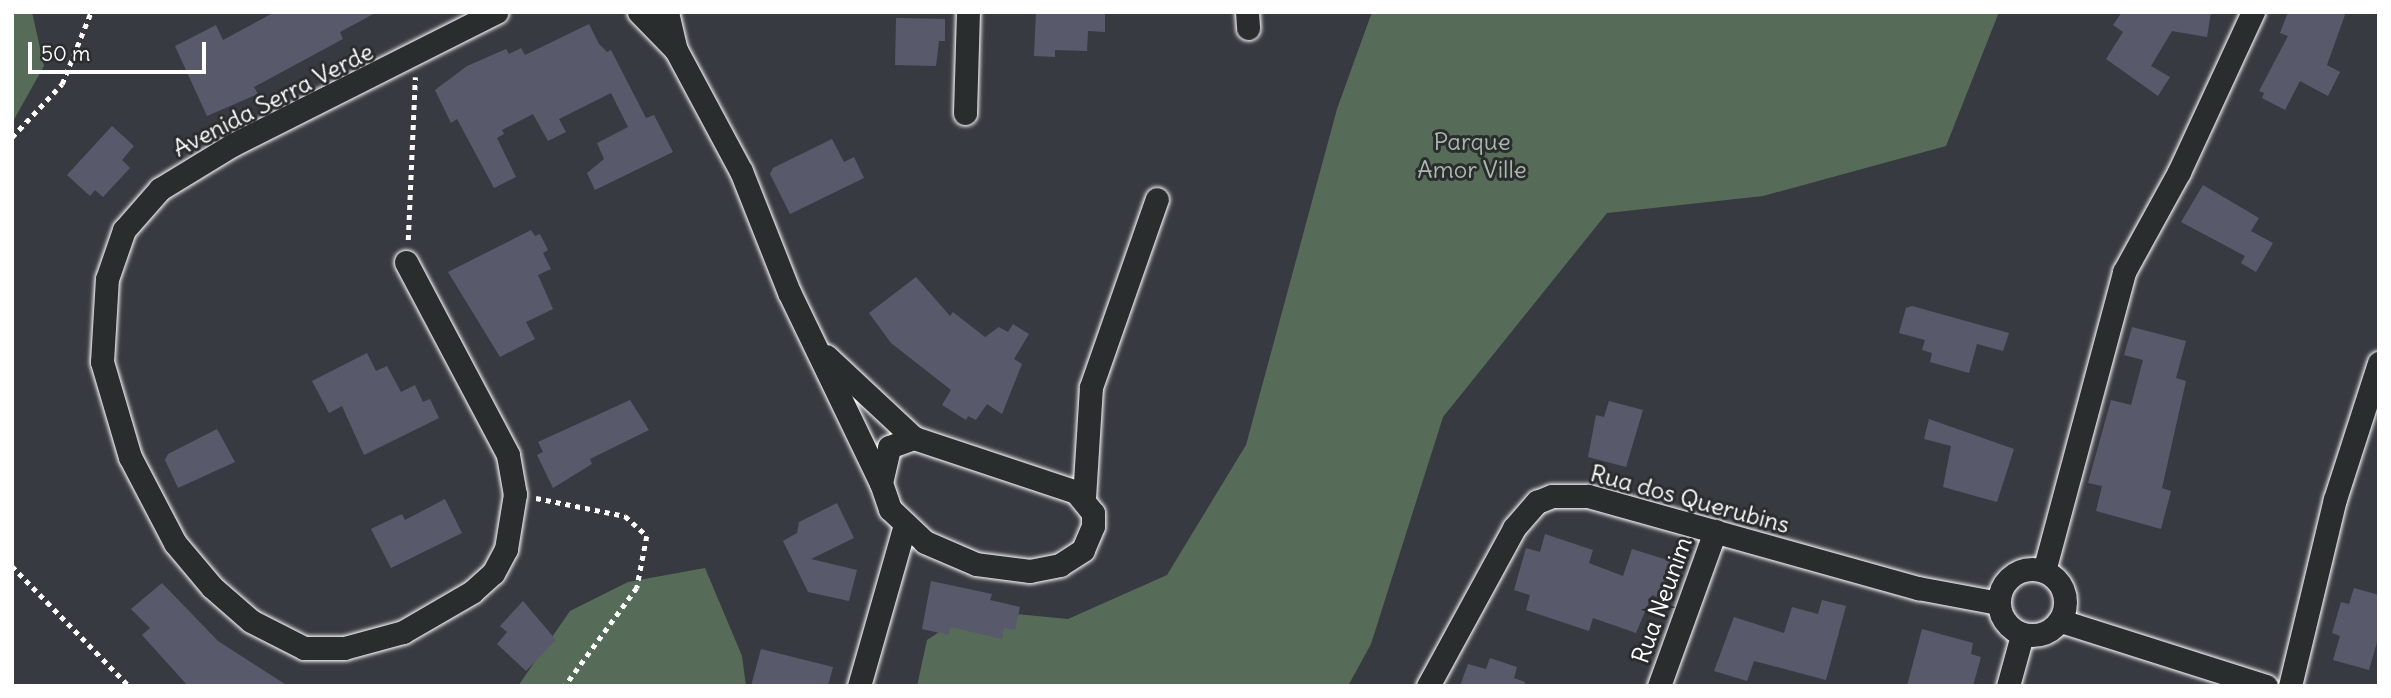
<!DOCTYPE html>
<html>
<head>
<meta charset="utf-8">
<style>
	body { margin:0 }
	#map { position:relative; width:2391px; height:698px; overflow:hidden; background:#383a41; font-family:Delius,sans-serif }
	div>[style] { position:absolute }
	.green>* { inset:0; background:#576c58 }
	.building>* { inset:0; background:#585a6c }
	.path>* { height:4.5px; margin-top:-2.25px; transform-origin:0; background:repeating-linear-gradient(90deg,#fff 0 5px,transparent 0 10px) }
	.roads { filter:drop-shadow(0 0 2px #fff) drop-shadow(0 0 2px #fff) }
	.street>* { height:23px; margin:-11.5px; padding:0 11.5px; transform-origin:11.5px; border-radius:11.5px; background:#2a2d2e }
	.street>.ring { margin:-11.5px; padding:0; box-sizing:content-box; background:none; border:23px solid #2a2d2e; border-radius:50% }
	span { translate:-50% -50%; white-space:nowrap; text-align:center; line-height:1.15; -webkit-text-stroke:6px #2a2d2e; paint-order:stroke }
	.street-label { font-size:24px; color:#fff }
	.park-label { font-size:24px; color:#abb6ac }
	.frame { position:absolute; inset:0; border:14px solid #fff; pointer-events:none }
	.scale { position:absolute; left:28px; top:42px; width:178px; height:32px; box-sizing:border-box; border:4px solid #fff; border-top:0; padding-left:9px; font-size:21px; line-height:24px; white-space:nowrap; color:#fff; -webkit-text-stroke:5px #2a2d2e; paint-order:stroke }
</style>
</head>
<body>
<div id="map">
	<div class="green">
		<div style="clip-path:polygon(12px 12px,32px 12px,44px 66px,12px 123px)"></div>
		<div style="clip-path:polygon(1372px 12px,1999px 12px,1946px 146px,1763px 196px,1607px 213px,1443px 417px,1371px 644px,1348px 686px,917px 686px,927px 640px,973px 610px,1068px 619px,1167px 575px,1246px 445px,1337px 109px)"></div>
		<div style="clip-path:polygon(705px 568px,742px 656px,746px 686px,518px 686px,570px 611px,628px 582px)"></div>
	</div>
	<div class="building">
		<div style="clip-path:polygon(275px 12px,377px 12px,340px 32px,343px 39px,254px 87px,258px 94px,207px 116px,175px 46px,216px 25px,223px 40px)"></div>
		<div style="clip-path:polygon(1036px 12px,1105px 12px,1105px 32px,1088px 31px,1087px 51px,1055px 50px,1055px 57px,1034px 56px)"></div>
		<div style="clip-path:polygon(2122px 12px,2211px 12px,2207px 37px,2172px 31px,2151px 66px,2170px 77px,2158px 96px,2106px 59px,2123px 32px,2113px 25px)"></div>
		<div style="clip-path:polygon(2288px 12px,2346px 12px,2327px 65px,2340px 72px,2328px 96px,2300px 81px,2285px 110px,2262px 98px,2264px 93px,2259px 91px,2288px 36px,2280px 33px)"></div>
		<div style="clip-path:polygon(896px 18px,945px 19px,945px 41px,939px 41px,936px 66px,895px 65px)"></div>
		<div style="clip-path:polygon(589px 24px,599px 44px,607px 52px,611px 50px,646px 118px,654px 115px,673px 152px,595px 190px,587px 173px,604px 159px,597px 143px,628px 127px,611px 93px,559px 119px,566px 132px,548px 141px,533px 114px,502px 130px,504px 134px,497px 138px,516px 177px,494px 188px,457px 119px,451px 123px,435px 90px,467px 66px,506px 49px,509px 54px,521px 48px,525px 55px)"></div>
		<div style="clip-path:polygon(112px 126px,134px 146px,122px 160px,130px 168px,103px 197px,95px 190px,90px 196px,67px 175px)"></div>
		<div style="clip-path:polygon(832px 139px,844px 162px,854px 157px,864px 178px,790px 214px,770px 174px,773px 168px)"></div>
		<div style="clip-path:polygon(2203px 185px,2259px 218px,2251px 231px,2273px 243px,2256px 272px,2241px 263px,2245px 256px,2181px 222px)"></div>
		<div style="clip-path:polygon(531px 230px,535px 236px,540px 234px,548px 250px,543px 253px,551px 269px,538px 275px,553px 309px,526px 322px,535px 339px,500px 357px,448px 272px)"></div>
		<div style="clip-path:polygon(916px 277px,950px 316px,953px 312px,985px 337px,999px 327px,1008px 332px,1013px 324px,1029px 334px,1014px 359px,1022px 364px,1002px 414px,987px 404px,976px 420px,968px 416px,966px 420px,942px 405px,951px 390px,891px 343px,869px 313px)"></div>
		<div style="clip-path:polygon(1912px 306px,2009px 333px,2003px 351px,1977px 344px,1969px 373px,1930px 362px,1932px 353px,1922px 350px,1925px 340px,1899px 333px,1906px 308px)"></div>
		<div style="clip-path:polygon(2132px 327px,2186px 341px,2176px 378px,2186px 381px,2162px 488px,2171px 491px,2161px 529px,2096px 511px,2102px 486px,2088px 483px,2111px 400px,2131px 405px,2143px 360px,2124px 355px)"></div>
		<div style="clip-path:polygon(367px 353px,376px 371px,387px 366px,401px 392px,415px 385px,423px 402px,430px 399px,439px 418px,364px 455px,342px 406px,329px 413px,312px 381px)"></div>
		<div style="clip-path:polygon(630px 400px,649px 430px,590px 459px,592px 464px,553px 488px,537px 455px,543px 452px,538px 442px)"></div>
		<div style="clip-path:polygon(1609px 401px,1643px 410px,1626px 467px,1588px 457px,1596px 415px,1604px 417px)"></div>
		<div style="clip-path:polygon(1929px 419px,2014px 449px,1997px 502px,1943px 487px,1951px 446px,1924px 439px)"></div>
		<div style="clip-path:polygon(217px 429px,235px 462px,178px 488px,165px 460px,168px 454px)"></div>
		<div style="clip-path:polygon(445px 499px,462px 533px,391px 568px,371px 529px,402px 514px,405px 520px)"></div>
		<div style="clip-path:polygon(837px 503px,854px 538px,811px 559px,857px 570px,849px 601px,808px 592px,783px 541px,797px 533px,799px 522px)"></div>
		<div style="clip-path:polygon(1545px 534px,1593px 550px,1589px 563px,1623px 576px,1632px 549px,1674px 562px,1662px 599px,1652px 595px,1636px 633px,1593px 618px,1589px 631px,1526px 610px,1530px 595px,1514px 590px,1526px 548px,1540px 552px)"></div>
		<div style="clip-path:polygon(931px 581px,992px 594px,990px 600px,1020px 607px,1015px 630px,1004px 628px,1002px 639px,950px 627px,949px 635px,922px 629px)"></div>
		<div style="clip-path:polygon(162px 583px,218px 641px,288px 686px,188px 686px,142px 635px,150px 628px,131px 609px)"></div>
		<div style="clip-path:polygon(2354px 588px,2379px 595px,2379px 635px,2369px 670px,2333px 660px,2340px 636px,2332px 633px,2341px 602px,2349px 604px)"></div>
		<div style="clip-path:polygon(1822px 600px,1846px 606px,1826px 680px,1754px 661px,1747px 681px,1714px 671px,1734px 617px,1784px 633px,1792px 607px,1818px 614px)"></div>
		<div style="clip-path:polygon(523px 601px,556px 640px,526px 671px,497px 644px,507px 632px,500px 626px)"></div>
		<div style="clip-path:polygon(1922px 629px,1973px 643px,1971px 654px,1981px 657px,1973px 686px,1907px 686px)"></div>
		<div style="clip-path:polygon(761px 649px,833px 667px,828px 686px,751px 686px)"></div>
		<div style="clip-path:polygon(1490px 658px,1517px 667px,1514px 678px,1525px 682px,1524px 686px,1460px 686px,1468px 664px,1486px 669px)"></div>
	</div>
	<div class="path">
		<div style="left:12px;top:137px;width:73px;rotate:-46.7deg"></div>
		<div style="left:62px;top:84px;width:78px;rotate:-68.1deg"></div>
		<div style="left:408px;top:240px;width:163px;rotate:-87.5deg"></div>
		<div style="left:536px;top:498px;width:91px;rotate:11.4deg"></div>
		<div style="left:625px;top:516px;width:30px;rotate:42deg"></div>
		<div style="left:647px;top:536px;width:53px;rotate:100.9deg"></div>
		<div style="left:637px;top:588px;width:122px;rotate:126.3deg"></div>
		<div style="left:12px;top:566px;width:168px;rotate:45.7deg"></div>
	</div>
	<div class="roads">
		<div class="street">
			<div style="left:639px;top:12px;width:53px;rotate:45.8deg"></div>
			<div style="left:667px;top:12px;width:39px;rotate:77deg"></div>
			<div style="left:676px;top:50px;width:137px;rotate:61.8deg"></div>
			<div style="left:741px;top:171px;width:130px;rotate:68.4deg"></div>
			<div style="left:789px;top:292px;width:212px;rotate:64.3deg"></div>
			<div style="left:1247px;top:12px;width:16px;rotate:86deg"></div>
			<div style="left:965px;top:113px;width:101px;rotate:-88.3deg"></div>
			<div style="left:406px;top:262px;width:218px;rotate:62.1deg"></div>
			<div style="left:508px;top:455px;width:40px;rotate:80deg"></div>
			<div style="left:515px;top:494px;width:56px;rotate:99.3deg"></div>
			<div style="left:506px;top:549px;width:27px;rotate:118deg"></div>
			<div style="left:493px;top:573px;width:28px;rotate:138deg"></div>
			<div style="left:472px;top:592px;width:80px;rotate:149.9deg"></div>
			<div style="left:403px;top:632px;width:61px;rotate:164.8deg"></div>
			<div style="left:344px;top:648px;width:40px;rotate:180deg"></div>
			<div style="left:304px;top:648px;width:59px;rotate:-153deg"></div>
			<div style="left:251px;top:621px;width:52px;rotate:-138.9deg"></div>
			<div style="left:212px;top:587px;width:57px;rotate:-130.1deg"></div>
			<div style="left:175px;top:543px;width:97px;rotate:-117.6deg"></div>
			<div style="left:130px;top:457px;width:99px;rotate:-106.4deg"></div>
			<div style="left:102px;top:362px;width:83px;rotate:-86.6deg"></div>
			<div style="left:107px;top:279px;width:52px;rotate:-70.9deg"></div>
			<div style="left:124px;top:230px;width:55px;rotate:-48.7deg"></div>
			<div style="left:160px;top:189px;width:84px;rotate:-31.4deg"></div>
			<div style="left:232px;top:145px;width:296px;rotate:-26.7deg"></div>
			<div style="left:826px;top:356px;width:120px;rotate:43deg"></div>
			<div style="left:914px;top:438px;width:171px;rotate:18.4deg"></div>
			<div style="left:1076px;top:492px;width:27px;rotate:51deg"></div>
			<div style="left:1093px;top:513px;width:13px;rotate:90deg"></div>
			<div style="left:1093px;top:526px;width:26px;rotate:113deg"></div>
			<div style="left:1083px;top:550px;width:27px;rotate:147deg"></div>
			<div style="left:1060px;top:565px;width:31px;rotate:169deg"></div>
			<div style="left:1030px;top:571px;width:54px;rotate:-172.6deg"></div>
			<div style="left:976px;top:564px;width:56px;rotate:-156.7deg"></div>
			<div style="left:925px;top:542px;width:48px;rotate:-136.7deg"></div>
			<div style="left:890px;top:509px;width:28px;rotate:-109deg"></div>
			<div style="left:881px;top:483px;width:37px;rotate:-77deg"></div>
			<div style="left:889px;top:447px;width:27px;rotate:-20deg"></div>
			<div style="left:1084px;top:498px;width:111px;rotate:-86.4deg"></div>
			<div style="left:1091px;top:387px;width:199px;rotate:-70.7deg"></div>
			<div class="ring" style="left:1999px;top:569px;width:43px;height:43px"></div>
			<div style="left:2044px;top:571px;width:310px;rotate:-75deg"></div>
			<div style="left:2124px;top:272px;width:114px;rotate:-61.2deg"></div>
			<div style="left:2179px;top:172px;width:176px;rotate:-65.2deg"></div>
			<div style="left:2061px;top:621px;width:215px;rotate:17.6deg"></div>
			<div style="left:859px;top:686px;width:168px;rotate:-74.1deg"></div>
			<div style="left:1428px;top:686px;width:180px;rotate:-61.4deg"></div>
			<div style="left:1514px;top:528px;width:35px;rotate:-49deg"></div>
			<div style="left:1537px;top:502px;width:16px;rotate:-22deg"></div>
			<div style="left:1552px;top:496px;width:36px"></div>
			<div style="left:1588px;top:496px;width:343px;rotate:15.6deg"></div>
			<div style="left:1918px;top:588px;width:81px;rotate:10.6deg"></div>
			<div style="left:1659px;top:686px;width:165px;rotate:-70.1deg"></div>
			<div style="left:2008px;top:686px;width:53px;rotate:-74.6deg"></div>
			<div style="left:2290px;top:686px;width:192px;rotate:-76.5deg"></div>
			<div style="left:2335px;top:499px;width:143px;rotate:-72.1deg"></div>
		</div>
	</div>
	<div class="street-label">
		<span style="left:273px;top:100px;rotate:-27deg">Avenida Serra Verde</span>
		<span style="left:1690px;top:499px;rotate:15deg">Rua dos Querubins</span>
		<span style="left:1662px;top:600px;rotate:-70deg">Rua Neunim</span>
	</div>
	<div class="park-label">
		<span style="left:1472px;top:156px">Parque<br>Amor Ville</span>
	</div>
	<div class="frame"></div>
	<div class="scale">50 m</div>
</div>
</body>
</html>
